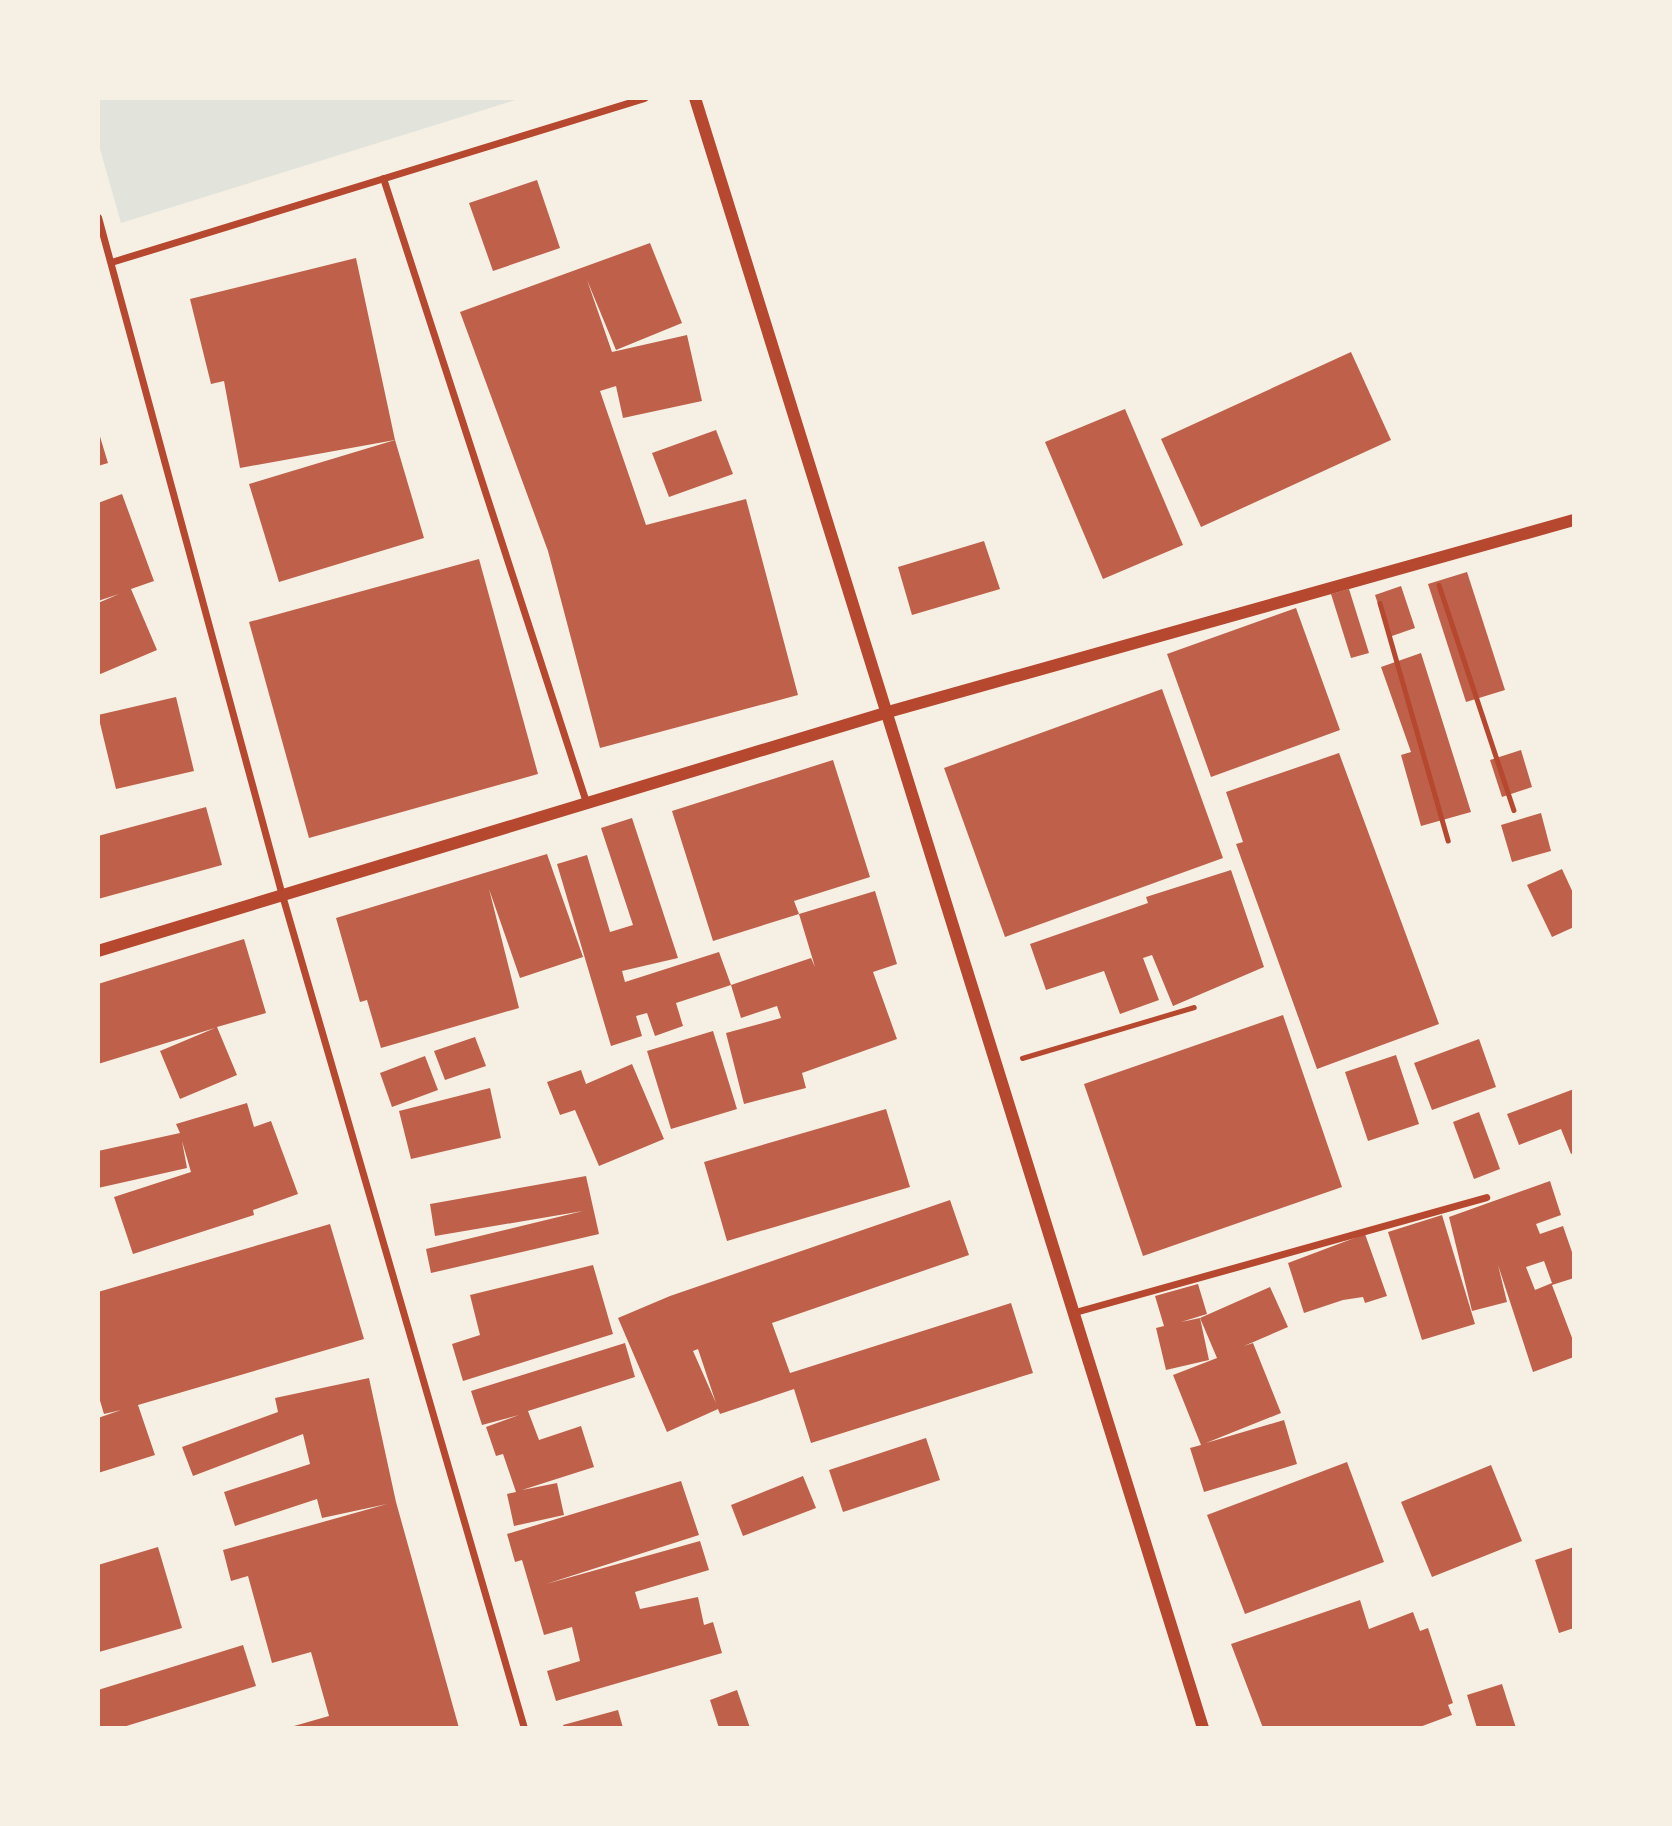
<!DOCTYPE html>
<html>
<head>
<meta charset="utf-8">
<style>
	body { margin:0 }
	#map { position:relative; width:1672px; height:1826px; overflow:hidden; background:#f6efe4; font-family:"Varela Round",sans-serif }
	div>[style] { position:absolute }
	.green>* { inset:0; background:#e2e4dc }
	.building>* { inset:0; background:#bf614a }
	.path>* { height:4.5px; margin:-2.25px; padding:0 2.25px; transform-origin:2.25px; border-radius:2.25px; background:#b5482f }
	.minor>* { height:7px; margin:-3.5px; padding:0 3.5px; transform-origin:3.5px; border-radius:3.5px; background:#b5482f }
	.tertiary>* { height:12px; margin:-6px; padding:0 6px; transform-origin:6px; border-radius:6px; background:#b5482f }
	span { translate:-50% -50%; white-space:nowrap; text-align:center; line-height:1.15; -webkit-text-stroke:7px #f6efe4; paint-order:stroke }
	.frame { position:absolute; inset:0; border:100px solid #f6efe4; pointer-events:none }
</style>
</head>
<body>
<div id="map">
	<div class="green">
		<div style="clip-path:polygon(98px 98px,522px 98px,121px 223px,98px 142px)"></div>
	</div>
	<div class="building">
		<div style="clip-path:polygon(537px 180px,560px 248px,493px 271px,469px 203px)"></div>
		<div style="clip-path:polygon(650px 243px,682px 323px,616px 350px,587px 280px,612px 352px,687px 335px,702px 401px,623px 418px,616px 386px,600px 391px,646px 525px,746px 499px,798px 695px,600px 748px,548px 551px,460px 312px)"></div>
		<div style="clip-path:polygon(356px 258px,395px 440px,240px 468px,224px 381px,211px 384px,190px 299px)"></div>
		<div style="clip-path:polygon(1351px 352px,1391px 440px,1201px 527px,1161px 439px)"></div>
		<div style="clip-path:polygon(1125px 409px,1183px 545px,1103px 579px,1045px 442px)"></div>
		<div style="clip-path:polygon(98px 430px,108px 463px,98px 466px)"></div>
		<div style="clip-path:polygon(716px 430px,733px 474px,669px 497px,652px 453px)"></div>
		<div style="clip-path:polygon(395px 440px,424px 538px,279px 582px,249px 484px)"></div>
		<div style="clip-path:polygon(122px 494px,154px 581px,131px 589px,157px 650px,98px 675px,98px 603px,119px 594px,98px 601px,98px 503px)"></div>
		<div style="clip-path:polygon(984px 541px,1000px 589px,912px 615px,898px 567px)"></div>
		<div style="clip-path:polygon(479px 559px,538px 774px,309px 838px,249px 622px)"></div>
		<div style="clip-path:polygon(1467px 572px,1505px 690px,1466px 702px,1428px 584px)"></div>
		<div style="clip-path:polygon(1401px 586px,1415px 628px,1389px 637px,1375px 595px)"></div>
		<div style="clip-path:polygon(1349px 589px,1369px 653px,1351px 658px,1331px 594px)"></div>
		<div style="clip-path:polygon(1296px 608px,1340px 730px,1211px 777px,1167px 654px)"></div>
		<div style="clip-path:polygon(1421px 653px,1471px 812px,1421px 826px,1401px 755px,1411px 752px,1381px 667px)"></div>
		<div style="clip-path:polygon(1162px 689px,1223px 858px,1005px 937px,944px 768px)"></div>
		<div style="clip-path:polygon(176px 697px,194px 771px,116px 789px,98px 715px)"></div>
		<div style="clip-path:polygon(1521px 750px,1532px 787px,1502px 797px,1490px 760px)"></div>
		<div style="clip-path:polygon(1339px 753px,1439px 1024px,1317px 1069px,1236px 844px,1243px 842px,1226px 792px)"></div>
		<div style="clip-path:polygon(833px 760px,870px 877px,794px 901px,799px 914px,875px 891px,897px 964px,873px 972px,897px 1039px,802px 1073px,806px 1088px,744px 1104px,726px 1033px,781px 1018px,777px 1006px,741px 1018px,731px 985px,811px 958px,815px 967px,799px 914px,713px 941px,672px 811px)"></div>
		<div style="clip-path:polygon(206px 807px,222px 865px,98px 899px,98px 836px)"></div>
		<div style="clip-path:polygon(1541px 813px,1551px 851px,1512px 862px,1501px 825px)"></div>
		<div style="clip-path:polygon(632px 818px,678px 958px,622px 971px,625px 982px,719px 952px,731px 985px,676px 1003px,683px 1026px,655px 1036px,647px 1013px,636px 1016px,642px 1036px,611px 1046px,557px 864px,587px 855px,610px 932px,633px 925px,601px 828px)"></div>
		<div style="clip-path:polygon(547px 854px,583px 957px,520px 978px,489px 889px,519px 1008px,381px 1048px,367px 1000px,360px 1002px,336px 918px)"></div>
		<div style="clip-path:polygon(1562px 869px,1574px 895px,1574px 927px,1552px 937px,1527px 885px)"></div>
		<div style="clip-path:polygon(1231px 870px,1264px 967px,1173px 1006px,1152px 955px,1143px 958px,1159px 1000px,1120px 1014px,1104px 971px,1046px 990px,1030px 944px,1148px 903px,1146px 897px)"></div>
		<div style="clip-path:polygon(244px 939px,266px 1013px,217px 1027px,237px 1075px,180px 1099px,160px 1051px,215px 1028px,98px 1064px,98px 984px)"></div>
		<div style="clip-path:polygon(1283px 1015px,1342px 1187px,1143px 1256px,1084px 1084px)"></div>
		<div style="clip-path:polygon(713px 1031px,737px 1109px,671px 1129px,647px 1051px)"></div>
		<div style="clip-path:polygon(475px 1037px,486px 1066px,445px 1080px,434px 1051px)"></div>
		<div style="clip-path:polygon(1479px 1039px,1496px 1087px,1432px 1110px,1414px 1063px)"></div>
		<div style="clip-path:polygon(1396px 1055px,1419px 1124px,1368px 1141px,1345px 1072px)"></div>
		<div style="clip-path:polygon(425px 1056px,438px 1090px,392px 1107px,380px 1073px)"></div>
		<div style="clip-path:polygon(632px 1064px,664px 1139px,599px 1166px,575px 1110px,560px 1115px,547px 1082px,581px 1070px,586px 1084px)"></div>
		<div style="clip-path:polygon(490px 1088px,501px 1138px,411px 1159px,399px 1111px)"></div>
		<div style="clip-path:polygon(1574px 1089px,1574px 1153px,1571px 1154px,1561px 1129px,1519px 1145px,1507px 1114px)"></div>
		<div style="clip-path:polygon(247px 1103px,254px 1127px,271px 1121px,298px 1194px,253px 1210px,254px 1215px,133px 1254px,114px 1197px,191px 1172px,182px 1141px,187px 1168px,98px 1188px,98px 1151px,180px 1133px,176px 1124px)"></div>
		<div style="clip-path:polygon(886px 1109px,910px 1187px,727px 1241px,704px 1162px)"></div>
		<div style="clip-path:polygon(1479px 1112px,1500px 1169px,1474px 1179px,1453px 1122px)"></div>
		<div style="clip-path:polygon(586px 1176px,599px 1234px,431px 1273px,426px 1249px,583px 1211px,435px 1236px,430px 1204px)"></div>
		<div style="clip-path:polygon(evenodd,1550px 1181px,1561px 1215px,1536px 1224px,1540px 1234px,1563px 1226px,1574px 1258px,1574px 1278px,1552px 1285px,1574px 1343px,1574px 1357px,1533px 1372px,1498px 1265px,1507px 1302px,1472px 1311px,1449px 1217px,1550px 1181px,1544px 1261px,1552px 1283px,1535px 1290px,1526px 1267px,1544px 1261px)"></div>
		<div style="clip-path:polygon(evenodd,950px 1200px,969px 1255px,772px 1323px,790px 1373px,1011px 1303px,1033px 1373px,811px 1443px,794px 1389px,720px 1414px,718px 1409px,667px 1432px,618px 1318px,670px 1296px,950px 1200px,698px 1349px,716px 1403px,693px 1351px,698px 1349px)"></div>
		<div style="clip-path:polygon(1442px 1215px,1475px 1324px,1422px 1340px,1388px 1232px)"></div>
		<div style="clip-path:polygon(330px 1224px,364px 1339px,138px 1405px,155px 1455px,98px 1473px,98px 1418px,121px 1410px,104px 1414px,98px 1394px,98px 1292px)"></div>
		<div style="clip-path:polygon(1365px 1234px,1387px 1296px,1365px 1303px,1363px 1297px,1343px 1300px,1304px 1313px,1288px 1263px)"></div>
		<div style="clip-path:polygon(593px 1265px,613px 1334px,463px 1381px,452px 1344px,480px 1335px,470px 1295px)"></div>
		<div style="clip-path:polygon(1198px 1284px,1207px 1314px,1181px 1322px,1200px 1318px,1209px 1360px,1166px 1370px,1156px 1328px,1164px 1326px,1155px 1296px)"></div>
		<div style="clip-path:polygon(1270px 1287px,1288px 1327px,1244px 1346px,1253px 1343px,1281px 1413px,1206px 1443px,1284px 1420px,1297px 1464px,1204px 1492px,1190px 1448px,1201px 1445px,1173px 1375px,1217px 1358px,1200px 1318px)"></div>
		<div style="clip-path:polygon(625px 1343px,635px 1377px,528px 1411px,539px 1440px,581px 1426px,594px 1467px,522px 1490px,557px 1483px,564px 1515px,514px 1526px,507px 1494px,516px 1492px,503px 1454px,496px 1456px,486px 1427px,519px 1415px,482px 1425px,471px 1391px)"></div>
		<div style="clip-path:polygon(369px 1378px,396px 1502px,459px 1728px,287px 1728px,329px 1716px,311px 1652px,272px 1663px,248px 1576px,231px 1581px,223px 1550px,387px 1504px,322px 1518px,317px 1499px,235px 1526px,224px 1492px,310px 1464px,303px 1434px,193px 1476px,182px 1447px,278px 1412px,275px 1398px)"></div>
		<div style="clip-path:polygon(926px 1438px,940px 1480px,843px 1512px,829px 1470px)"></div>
		<div style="clip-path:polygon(1347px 1462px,1384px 1562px,1245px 1614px,1207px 1515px)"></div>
		<div style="clip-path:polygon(1491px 1465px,1522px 1541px,1432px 1577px,1401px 1502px)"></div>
		<div style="clip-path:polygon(803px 1476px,816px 1508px,743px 1536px,731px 1505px)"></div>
		<div style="clip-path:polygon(681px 1481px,699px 1535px,546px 1584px,700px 1541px,709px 1570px,635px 1592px,640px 1609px,698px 1597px,704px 1625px,713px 1622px,722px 1653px,556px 1701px,547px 1671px,580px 1661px,572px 1627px,544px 1635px,522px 1560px,515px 1562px,507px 1534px)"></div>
		<div style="clip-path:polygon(158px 1547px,182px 1628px,99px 1652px,98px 1565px)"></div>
		<div style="clip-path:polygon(1574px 1547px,1574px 1628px,1559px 1633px,1535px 1560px)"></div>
		<div style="clip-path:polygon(1360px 1600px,1369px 1629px,1413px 1612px,1420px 1631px,1428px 1628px,1453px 1703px,1448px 1705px,1452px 1715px,1417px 1728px,1263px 1728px,1231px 1644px)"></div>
		<div style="clip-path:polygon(243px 1645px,256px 1686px,120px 1728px,98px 1728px,98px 1690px)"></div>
		<div style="clip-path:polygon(1502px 1684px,1516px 1728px,1477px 1728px,1467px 1695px)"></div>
		<div style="clip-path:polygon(737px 1690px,750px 1728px,719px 1728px,710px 1700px)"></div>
		<div style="clip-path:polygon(618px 1710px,623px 1728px,564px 1728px,563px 1725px)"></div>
	</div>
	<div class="path">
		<div style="left:1439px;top:585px;width:237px;rotate:71.6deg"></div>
		<div style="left:1380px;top:603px;width:247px;rotate:74deg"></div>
		<div style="left:1022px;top:1058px;width:179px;rotate:-16.5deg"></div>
	</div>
	<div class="minor">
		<div style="left:383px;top:178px;width:659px;rotate:71.98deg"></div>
		<div style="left:98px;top:217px;width:703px;rotate:74.82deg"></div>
		<div style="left:282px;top:895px;width:867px;rotate:73.8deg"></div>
		<div style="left:111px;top:262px;width:558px;rotate:-17.1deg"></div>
		<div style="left:1075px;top:1312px;width:427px;rotate:-15.6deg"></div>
	</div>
	<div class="tertiary">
		<div style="left:695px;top:98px;width:1707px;rotate:72.69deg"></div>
		<div style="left:98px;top:951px;width:825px;rotate:-16.83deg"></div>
		<div style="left:888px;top:712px;width:712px;rotate:-15.64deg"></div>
	</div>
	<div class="frame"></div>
</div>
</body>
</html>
